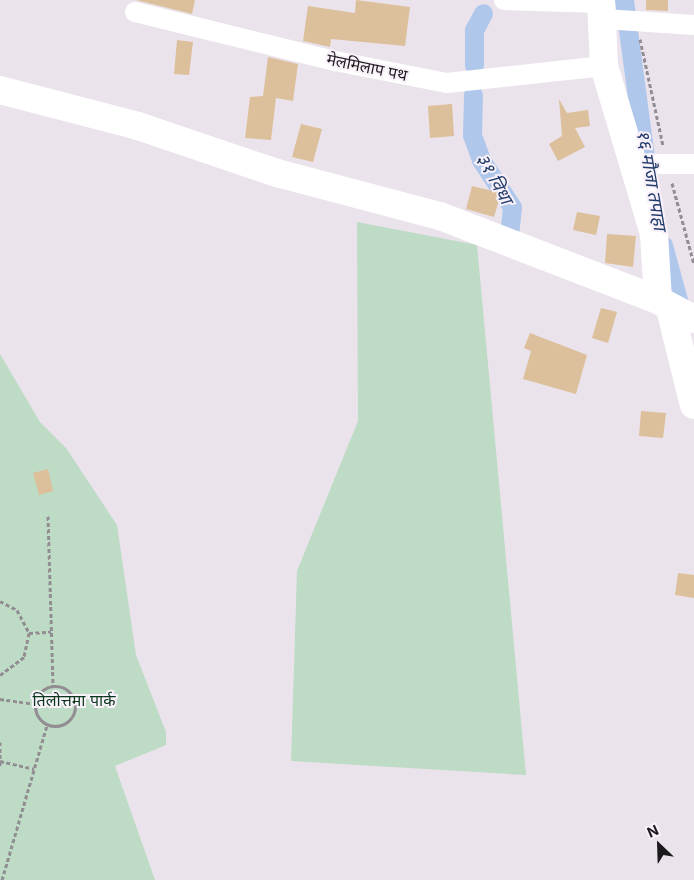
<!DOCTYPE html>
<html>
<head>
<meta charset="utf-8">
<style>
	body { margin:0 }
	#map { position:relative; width:694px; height:880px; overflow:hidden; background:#ebe3ec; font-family:Inter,"Noto Sans Devanagari",sans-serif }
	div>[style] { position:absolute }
	.green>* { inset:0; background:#bddbc5 }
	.canal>* { height:19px; margin:-9.5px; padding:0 9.5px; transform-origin:9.5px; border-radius:9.5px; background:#b0c7ec }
	.building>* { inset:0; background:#dcbf9b }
	.path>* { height:3px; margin-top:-1.5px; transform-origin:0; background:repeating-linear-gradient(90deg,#928d93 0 4px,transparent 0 6.5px) }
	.path>.ring { margin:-1.5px; padding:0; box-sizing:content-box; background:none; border:3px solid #928d93; border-radius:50% }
	.street>* { height:20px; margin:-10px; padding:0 10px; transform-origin:10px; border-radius:10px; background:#fff }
	.secondary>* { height:28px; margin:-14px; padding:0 14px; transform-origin:14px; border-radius:14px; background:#fff }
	span { translate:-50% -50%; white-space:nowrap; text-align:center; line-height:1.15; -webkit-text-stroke:4px #f9f1f9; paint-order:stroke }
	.street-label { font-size:16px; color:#1b191c }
	.park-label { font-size:16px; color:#07371b }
	.water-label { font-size:18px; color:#203b6a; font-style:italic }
	.north { position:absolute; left:634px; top:820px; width:50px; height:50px; -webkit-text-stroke:4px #f9f1f9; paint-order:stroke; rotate:336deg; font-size:14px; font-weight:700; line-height:20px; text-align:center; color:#1b191c }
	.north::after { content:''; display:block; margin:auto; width:18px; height:22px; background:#1b191c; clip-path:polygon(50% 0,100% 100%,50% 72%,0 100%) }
</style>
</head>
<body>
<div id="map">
	<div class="green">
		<div style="clip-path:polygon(357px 222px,477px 245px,526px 775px,291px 761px,297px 571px,358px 421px)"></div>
		<div style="clip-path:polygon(0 354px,40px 422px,66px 448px,117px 525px,136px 655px,166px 732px,166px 745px,115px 766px,155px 880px,0 880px)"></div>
	</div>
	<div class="canal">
		<div style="left:624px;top:0;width:182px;rotate:82.4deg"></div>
		<div style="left:474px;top:65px;width:35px;rotate:-90deg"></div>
		<div style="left:474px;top:30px;width:19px;rotate:-62deg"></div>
		<div style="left:473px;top:95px;width:40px;rotate:91.4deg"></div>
		<div style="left:472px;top:135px;width:27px;rotate:70deg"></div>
		<div style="left:481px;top:160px;width:56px;rotate:56.6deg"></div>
		<div style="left:512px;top:207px;width:27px;rotate:96deg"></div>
		<div style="left:663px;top:245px;width:76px;rotate:74.7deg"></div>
	</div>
	<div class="building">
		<div style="clip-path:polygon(136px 0,195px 0,192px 14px)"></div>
		<div style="clip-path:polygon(356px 0,410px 7px,405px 46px,331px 39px,330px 47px,303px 41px,308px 6px,355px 13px)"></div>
		<div style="clip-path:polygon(646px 0,668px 0,668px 11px,646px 10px)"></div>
		<div style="clip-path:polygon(177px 40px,193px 42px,189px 75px,174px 74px)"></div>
		<div style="clip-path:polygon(268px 57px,298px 64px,293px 101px,276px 98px,271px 140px,245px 138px,250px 97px,263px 96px)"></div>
		<div style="clip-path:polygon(559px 99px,567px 113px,588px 110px,590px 126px,575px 128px,585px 147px,558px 161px,549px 144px,562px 136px)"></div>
		<div style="clip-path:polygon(452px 104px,454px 136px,430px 138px,428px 106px)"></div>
		<div style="clip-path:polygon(301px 124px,322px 129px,313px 162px,292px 157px)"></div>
		<div style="clip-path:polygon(472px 186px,501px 193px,494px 217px,466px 209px)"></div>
		<div style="clip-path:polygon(577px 212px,600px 216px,596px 235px,573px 230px)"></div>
		<div style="clip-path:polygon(607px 234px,636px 236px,633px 267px,605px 263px)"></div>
		<div style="clip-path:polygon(601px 308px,617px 312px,608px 343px,592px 338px)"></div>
		<div style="clip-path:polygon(530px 333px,587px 355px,576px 394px,523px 379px,531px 351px,524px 348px)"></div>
		<div style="clip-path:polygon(641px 411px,666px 413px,663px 438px,639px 436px)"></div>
		<div style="clip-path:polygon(48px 469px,53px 491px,39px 495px,33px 473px)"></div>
		<div style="clip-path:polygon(678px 573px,694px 575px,694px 598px,675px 595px)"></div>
	</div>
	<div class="path">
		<div style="left:640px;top:39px;width:108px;rotate:77.8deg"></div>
		<div style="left:672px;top:183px;width:84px;rotate:74.8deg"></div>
		<div style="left:48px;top:516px;width:171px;rotate:88.3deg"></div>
		<div style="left:0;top:601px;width:19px;rotate:28deg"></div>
		<div style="left:17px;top:610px;width:26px;rotate:62deg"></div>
		<div style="left:29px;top:633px;width:25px;rotate:102deg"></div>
		<div style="left:24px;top:657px;width:30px;rotate:143deg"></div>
		<div style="left:29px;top:633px;width:22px;rotate:-3deg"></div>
		<div class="ring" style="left:35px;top:686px;width:37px;height:37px"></div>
		<div style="left:0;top:699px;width:35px;rotate:8deg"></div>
		<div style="left:0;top:742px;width:25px;rotate:90deg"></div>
		<div style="left:0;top:761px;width:35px;rotate:13deg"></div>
		<div style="left:2px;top:880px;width:161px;rotate:-73.8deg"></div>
	</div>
	<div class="street">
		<div style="left:504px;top:0;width:98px;rotate:1.8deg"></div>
		<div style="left:135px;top:12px;width:206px;rotate:13.8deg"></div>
		<div style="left:335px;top:61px;width:114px;rotate:11.1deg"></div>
		<div style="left:447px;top:83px;width:158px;rotate:-6.2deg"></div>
		<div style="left:604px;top:19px;width:90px;rotate:3.8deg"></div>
		<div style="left:635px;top:164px;width:59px"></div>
	</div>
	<div class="secondary">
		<div style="left:601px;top:0;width:66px;rotate:87.4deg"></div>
		<div style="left:604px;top:66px;width:175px;rotate:73.4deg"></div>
		<div style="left:654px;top:234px;width:66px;rotate:86.5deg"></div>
		<div style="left:0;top:90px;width:143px;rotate:14.6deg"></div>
		<div style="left:138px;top:126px;width:147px;rotate:18.7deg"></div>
		<div style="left:277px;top:173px;width:169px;rotate:14.8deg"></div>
		<div style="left:440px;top:216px;width:234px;rotate:21.1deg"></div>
		<div style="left:658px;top:300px;width:41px;rotate:27.8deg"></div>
		<div style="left:670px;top:309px;width:99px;rotate:76deg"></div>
	</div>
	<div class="street-label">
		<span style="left:367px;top:67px;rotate:12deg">मेलमिलाप पथ</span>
	</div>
	<div class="park-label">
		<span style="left:74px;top:700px">तिलोत्तमा पार्क</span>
	</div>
	<div class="water-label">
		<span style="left:494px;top:179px;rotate:61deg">३१ विधा</span>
		<span style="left:651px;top:180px;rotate:80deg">१६ मौजा तपाहा</span>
	</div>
	<div class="north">N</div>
</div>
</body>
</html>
